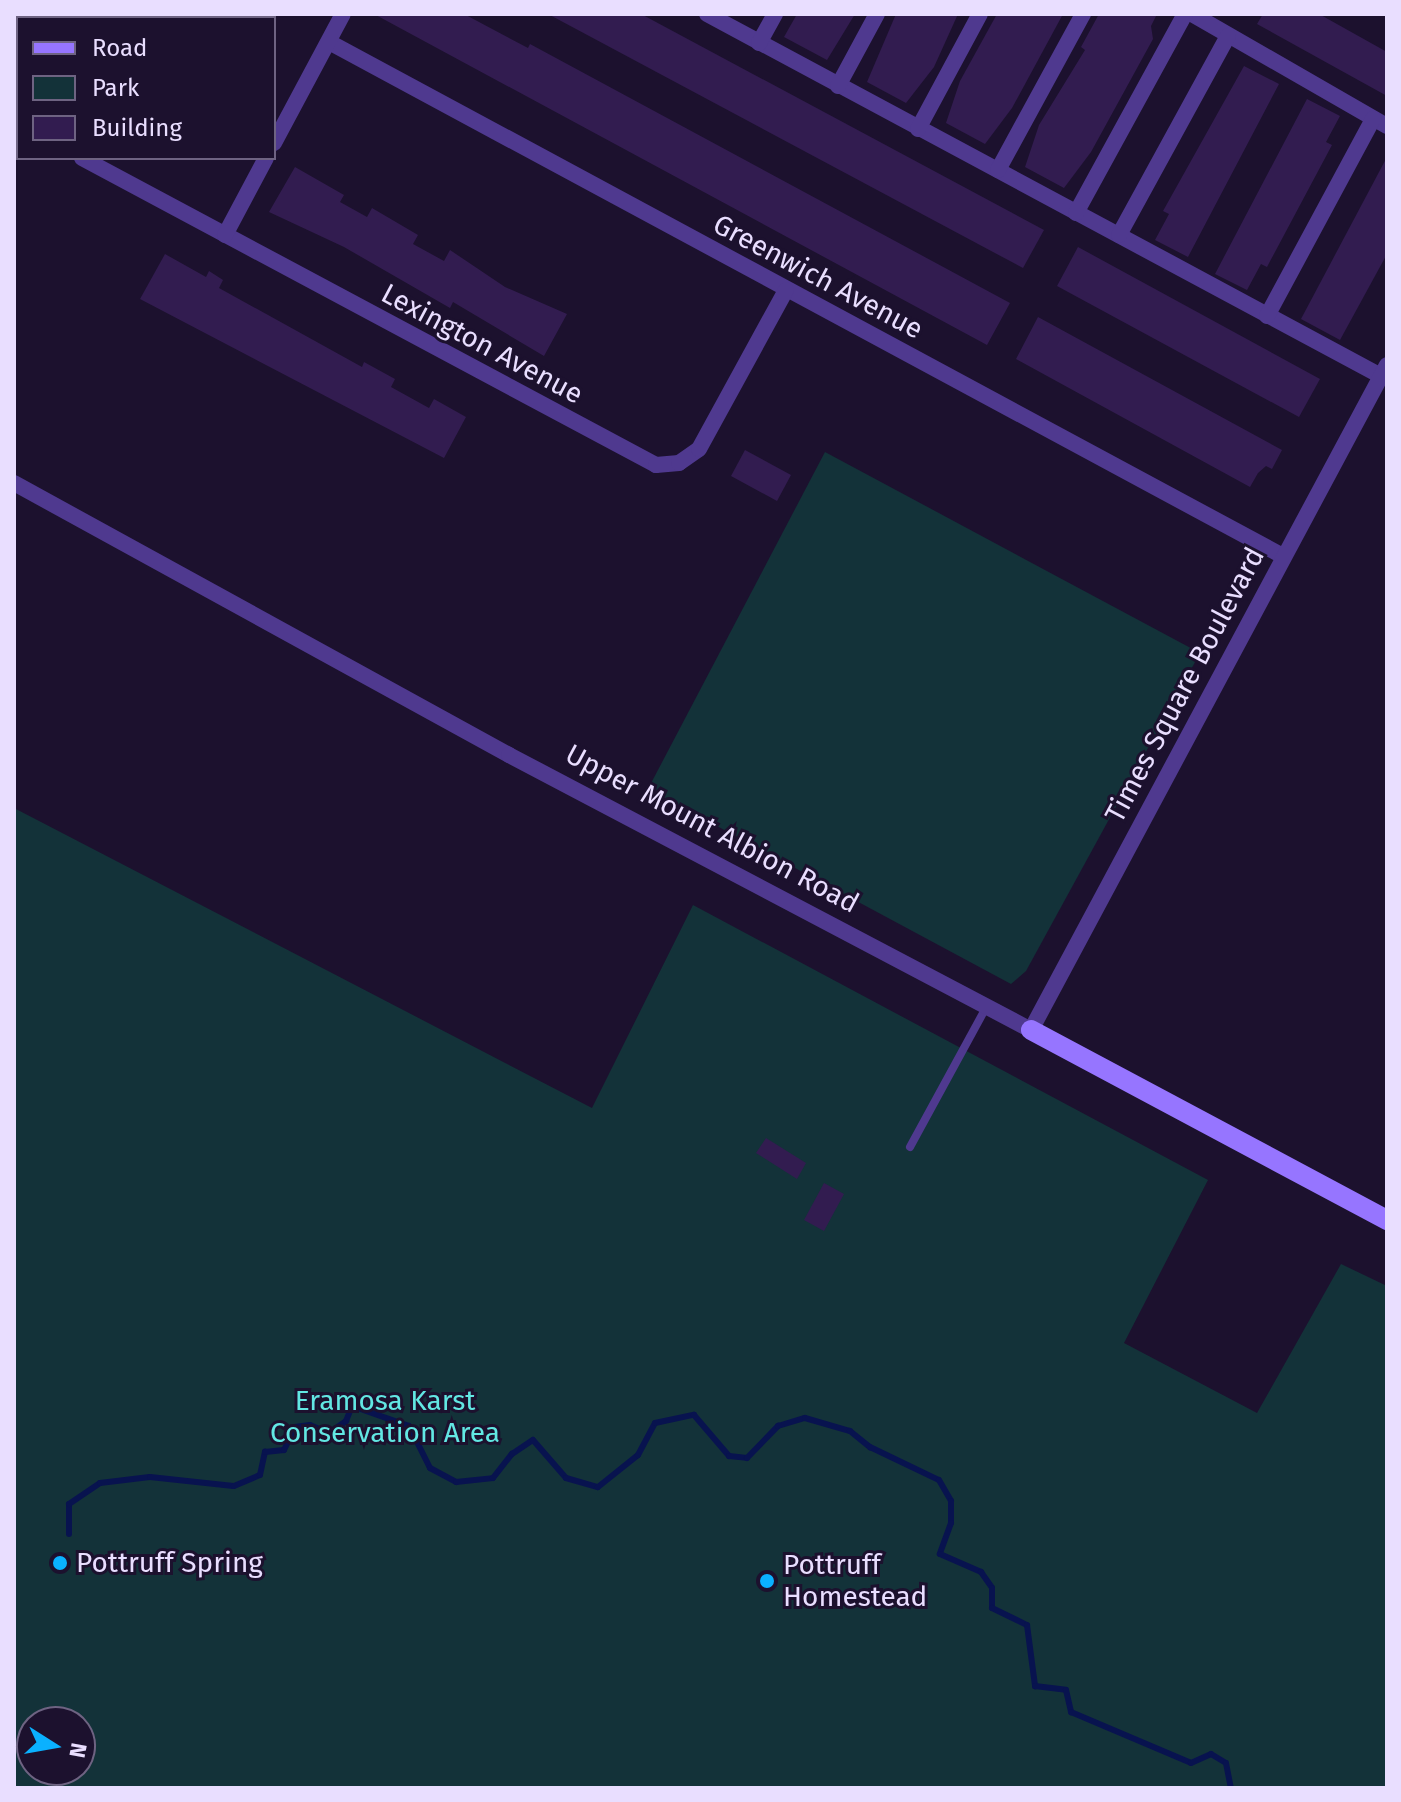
<!DOCTYPE html>
<html>
<head>
<meta charset="utf-8">
<style>
	body { margin:0 }
	#map { position:relative; width:1401px; height:1802px; overflow:hidden; background:#1c112e; font-family:"Fira Sans",sans-serif }
	div>[style] { position:absolute }
	.green>* { inset:0; background:#133239 }
	.stream>* { height:6px; margin:-3px; padding:0 3px; transform-origin:3px; border-radius:3px; background:#08134f }
	.building>* { inset:0; background:#321c50 }
	.lane>* { height:8px; margin:-4px; padding:0 4px; transform-origin:4px; border-radius:4px; background:#4f398f }
	.street>* { height:16px; margin:-8px; padding:0 8px; transform-origin:8px; border-radius:8px; background:#4f398f }
	.secondary>* { height:20px; margin:-10px; padding:0 10px; transform-origin:10px; border-radius:10px; background:#9675ff }
	.dots>* { width:22px; height:22px; translate:-50% -50%; box-sizing:border-box; border:4px solid #1c112e; border-radius:50% }
	span { translate:-50% -50%; white-space:nowrap; text-align:center; line-height:1.15; -webkit-text-stroke:6px #1c112e; paint-order:stroke }
	.street-label { font-size:28px; color:#e9deff }
	.park-label { font-size:28px; color:#62e7e3 }
	.poi-label { font-size:28px; color:#e9deff }
	.left { translate:0 -50%; text-align:left }
	.frame { position:absolute; inset:0; border:16px solid #e9deff; pointer-events:none }
	.legend { position:absolute; left:16px; top:16px; width:260px; height:144px; box-sizing:border-box; background:#1c112e; border:2px solid #6e6382; margin:0; padding:10px 14px; list-style:none; font-size:24px; color:#e9deff }
	.legend li { display:flex; align-items:center; gap:16px; height:40px }
	.legend b { width:40px; border:2px solid #6e6382 }
	.north { position:absolute; left:16px; top:1706px; width:80px; height:80px; box-sizing:border-box; background:#1c112e; border:2px solid #6e6382; border-radius:50%; rotate:101deg; font-size:22px; font-weight:700; line-height:32px; text-align:center; color:#e9deff }
	.north::after { content:''; display:block; margin:auto; width:28px; height:36px; background:#0ab1ff; clip-path:polygon(50% 0,100% 100%,50% 72%,0 100%) }
</style>
</head>
<body>
<div id="map">
	<div class="green">
		<div style="clip-path:polygon(825px 452px,1200px 653px,1026px 971px,1011px 984px,648px 789px)"></div>
		<div style="clip-path:polygon(evenodd,14px 808px,592px 1108px,693px 905px,1208px 1180px,1124px 1343px,1257px 1413px,1341px 1264px,1387px 1286px,1387px 1788px,14px 1788px,14px 808px,32px 1722px,80px 1722px,80px 1770px,32px 1770px,32px 1722px)"></div>
	</div>
	<div class="stream">
		<div style="left:69px;top:1534px;width:30px;rotate:-90deg"></div>
		<div style="left:69px;top:1504px;width:37px;rotate:-34deg"></div>
		<div style="left:100px;top:1483px;width:50px;rotate:-6.8deg"></div>
		<div style="left:150px;top:1477px;width:84px;rotate:6.1deg"></div>
		<div style="left:234px;top:1486px;width:28px;rotate:-23deg"></div>
		<div style="left:260px;top:1475px;width:24px;rotate:-78deg"></div>
		<div style="left:265px;top:1452px;width:19px;rotate:-6deg"></div>
		<div style="left:284px;top:1450px;width:25px;rotate:-64deg"></div>
		<div style="left:295px;top:1427px;width:15px;rotate:-8deg"></div>
		<div style="left:310px;top:1425px;width:21px;rotate:23deg"></div>
		<div style="left:329px;top:1433px;width:21px;rotate:-35deg"></div>
		<div style="left:346px;top:1421px;width:16px;rotate:-68deg"></div>
		<div style="left:352px;top:1406px;width:60px;rotate:19.3deg"></div>
		<div style="left:409px;top:1426px;width:47px;rotate:63.4deg"></div>
		<div style="left:430px;top:1468px;width:30px;rotate:28deg"></div>
		<div style="left:456px;top:1482px;width:37px;rotate:-6deg"></div>
		<div style="left:493px;top:1478px;width:31px;rotate:-52deg"></div>
		<div style="left:512px;top:1454px;width:25px;rotate:-34deg"></div>
		<div style="left:533px;top:1440px;width:50px;rotate:49deg"></div>
		<div style="left:566px;top:1478px;width:33px;rotate:16deg"></div>
		<div style="left:598px;top:1487px;width:51px;rotate:-38.7deg"></div>
		<div style="left:638px;top:1455px;width:36px;rotate:-62deg"></div>
		<div style="left:655px;top:1423px;width:40px;rotate:-12deg"></div>
		<div style="left:694px;top:1415px;width:54px;rotate:49.5deg"></div>
		<div style="left:729px;top:1456px;width:18px;rotate:6deg"></div>
		<div style="left:747px;top:1458px;width:45px;rotate:-45.9deg"></div>
		<div style="left:778px;top:1426px;width:28px;rotate:-17deg"></div>
		<div style="left:805px;top:1418px;width:47px;rotate:16.1deg"></div>
		<div style="left:850px;top:1431px;width:26px;rotate:39deg"></div>
		<div style="left:870px;top:1447px;width:76px;rotate:25.6deg"></div>
		<div style="left:939px;top:1480px;width:24px;rotate:60deg"></div>
		<div style="left:951px;top:1501px;width:22px;rotate:90deg"></div>
		<div style="left:951px;top:1523px;width:33px;rotate:110deg"></div>
		<div style="left:940px;top:1554px;width:45px;rotate:23.7deg"></div>
		<div style="left:981px;top:1572px;width:19px;rotate:55deg"></div>
		<div style="left:992px;top:1588px;width:20px;rotate:90deg"></div>
		<div style="left:992px;top:1608px;width:39px;rotate:26deg"></div>
		<div style="left:1027px;top:1625px;width:62px;rotate:82.5deg"></div>
		<div style="left:1035px;top:1686px;width:31px;rotate:7deg"></div>
		<div style="left:1066px;top:1690px;width:23px;rotate:77deg"></div>
		<div style="left:1071px;top:1712px;width:130px;rotate:23deg"></div>
		<div style="left:1191px;top:1763px;width:22px;rotate:-24deg"></div>
		<div style="left:1211px;top:1754px;width:17px;rotate:31deg"></div>
		<div style="left:1226px;top:1763px;width:25px;rotate:79deg"></div>
	</div>
	<div class="building">
		<div style="clip-path:polygon(374px 14px,464px 14px,528px 48px,530px 44px,1010px 303px,987px 345px)"></div>
		<div style="clip-path:polygon(548px 14px,641px 14px,1044px 230px,1023px 268px)"></div>
		<div style="clip-path:polygon(797px 14px,855px 14px,827px 60px,784px 37px)"></div>
		<div style="clip-path:polygon(896px 14px,958px 14px,934px 67px,906px 103px,867px 82px)"></div>
		<div style="clip-path:polygon(997px 14px,1063px 14px,1012px 108px,985px 144px,946px 123px,960px 81px)"></div>
		<div style="clip-path:polygon(1099px 14px,1157px 14px,1151px 26px,1153px 39px,1091px 152px,1064px 188px,1025px 167px,1039px 125px,1085px 50px,1081px 47px)"></div>
		<div style="clip-path:polygon(1263px 14px,1319px 14px,1387px 52px,1387px 96px,1257px 24px)"></div>
		<div style="clip-path:polygon(1244px 66px,1279px 84px,1188px 257px,1155px 240px,1169px 214px,1163px 211px)"></div>
		<div style="clip-path:polygon(1307px 99px,1340px 116px,1326px 142px,1332px 145px,1267px 267px,1261px 264px,1247px 290px,1215px 274px)"></div>
		<div style="clip-path:polygon(1387px 157px,1387px 254px,1340px 340px,1301px 319px)"></div>
		<div style="clip-path:polygon(295px 167px,344px 195px,340px 202px,367px 217px,372px 208px,418px 235px,413px 244px,444px 261px,450px 250px,505px 287px,567px 314px,544px 356px,453px 302px,450px 308px,344px 247px,269px 212px)"></div>
		<div style="clip-path:polygon(1078px 247px,1320px 379px,1299px 417px,1057px 286px)"></div>
		<div style="clip-path:polygon(165px 254px,206px 277px,209px 271px,223px 280px,219px 288px,362px 367px,364px 362px,395px 379px,391px 387px,429px 408px,434px 399px,466px 417px,444px 458px,140px 299px)"></div>
		<div style="clip-path:polygon(1038px 317px,1282px 450px,1272px 469px,1266px 466px,1258px 473px,1250px 487px,1016px 359px)"></div>
		<div style="clip-path:polygon(745px 450px,791px 475px,777px 501px,731px 476px)"></div>
		<div style="clip-path:polygon(766px 1138px,806px 1163px,797px 1179px,756px 1153px)"></div>
		<div style="clip-path:polygon(824px 1183px,844px 1194px,824px 1231px,804px 1220px)"></div>
	</div>
	<div class="lane">
		<div style="left:910px;top:1147px;width:161px;rotate:-61.4deg"></div>
	</div>
	<div class="street">
		<div style="left:707px;top:14px;width:765px;rotate:28.24deg"></div>
		<div style="left:1192px;top:14px;width:225px;rotate:29.9deg"></div>
		<div style="left:97px;top:18px;width:4px;rotate:-63deg"></div>
		<div style="left:329px;top:42px;width:1084px;rotate:28.32deg"></div>
		<div style="left:759px;top:43px;width:33px;rotate:-61deg"></div>
		<div style="left:838px;top:86px;width:82px;rotate:-61.6deg"></div>
		<div style="left:14px;top:121px;width:4px;rotate:27deg"></div>
		<div style="left:918px;top:129px;width:131px;rotate:-61.7deg"></div>
		<div style="left:274px;top:143px;width:146px;rotate:-61.9deg"></div>
		<div style="left:82px;top:158px;width:651px;rotate:28.14deg"></div>
		<div style="left:656px;top:465px;width:23px;rotate:-5deg"></div>
		<div style="left:679px;top:463px;width:24px;rotate:-35deg"></div>
		<div style="left:699px;top:449px;width:181px;rotate:-61.3deg"></div>
		<div style="left:998px;top:170px;width:178px;rotate:-61.4deg"></div>
		<div style="left:1076px;top:213px;width:227px;rotate:-61.3deg"></div>
		<div style="left:225px;top:235px;width:87px;rotate:-62deg"></div>
		<div style="left:1119px;top:235px;width:227px;rotate:-61.3deg"></div>
		<div style="left:1267px;top:316px;width:224px;rotate:-61.7deg"></div>
		<div style="left:14px;top:483px;width:565px;rotate:28.79deg"></div>
		<div style="left:509px;top:755px;width:590px;rotate:27.78deg"></div>
		<div style="left:1031px;top:1030px;width:754px;rotate:-61.84deg"></div>
	</div>
	<div class="secondary">
		<div style="left:1031px;top:1030px;width:404px;rotate:28.1deg"></div>
	</div>
	<div class="dots">
		<div style="left:60px;top:1563px;background:#0ab1ff"></div>
		<div style="left:767px;top:1581px;background:#0ab1ff"></div>
	</div>
	<div class="street-label">
		<span style="left:818px;top:277px;rotate:28deg">Greenwich Avenue</span>
		<span style="left:482px;top:344px;rotate:28deg">Lexington Avenue</span>
		<span style="left:1185px;top:685px;rotate:-62deg">Times Square Boulevard</span>
		<span style="left:712px;top:829px;rotate:28deg">Upper Mount Albion Road</span>
	</div>
	<div class="park-label">
		<span style="left:385px;top:1417px">Eramosa Karst<br>Conservation Area</span>
	</div>
	<div class="poi-label">
		<span class="left" style="left:76px;top:1563px">Pottruff Spring</span>
		<span class="left" style="left:783px;top:1581px">Pottruff<br>Homestead</span>
	</div>
	<div class="frame"></div>
	<ul class="legend">
	<li><b style="height:10px;background:#9675ff"></b>Road</li>
	<li><b style="height:22px;background:#133239"></b>Park</li>
	<li><b style="height:22px;background:#321c50"></b>Building</li>
	</ul>
	<div class="north">N</div>
</div>
</body>
</html>
